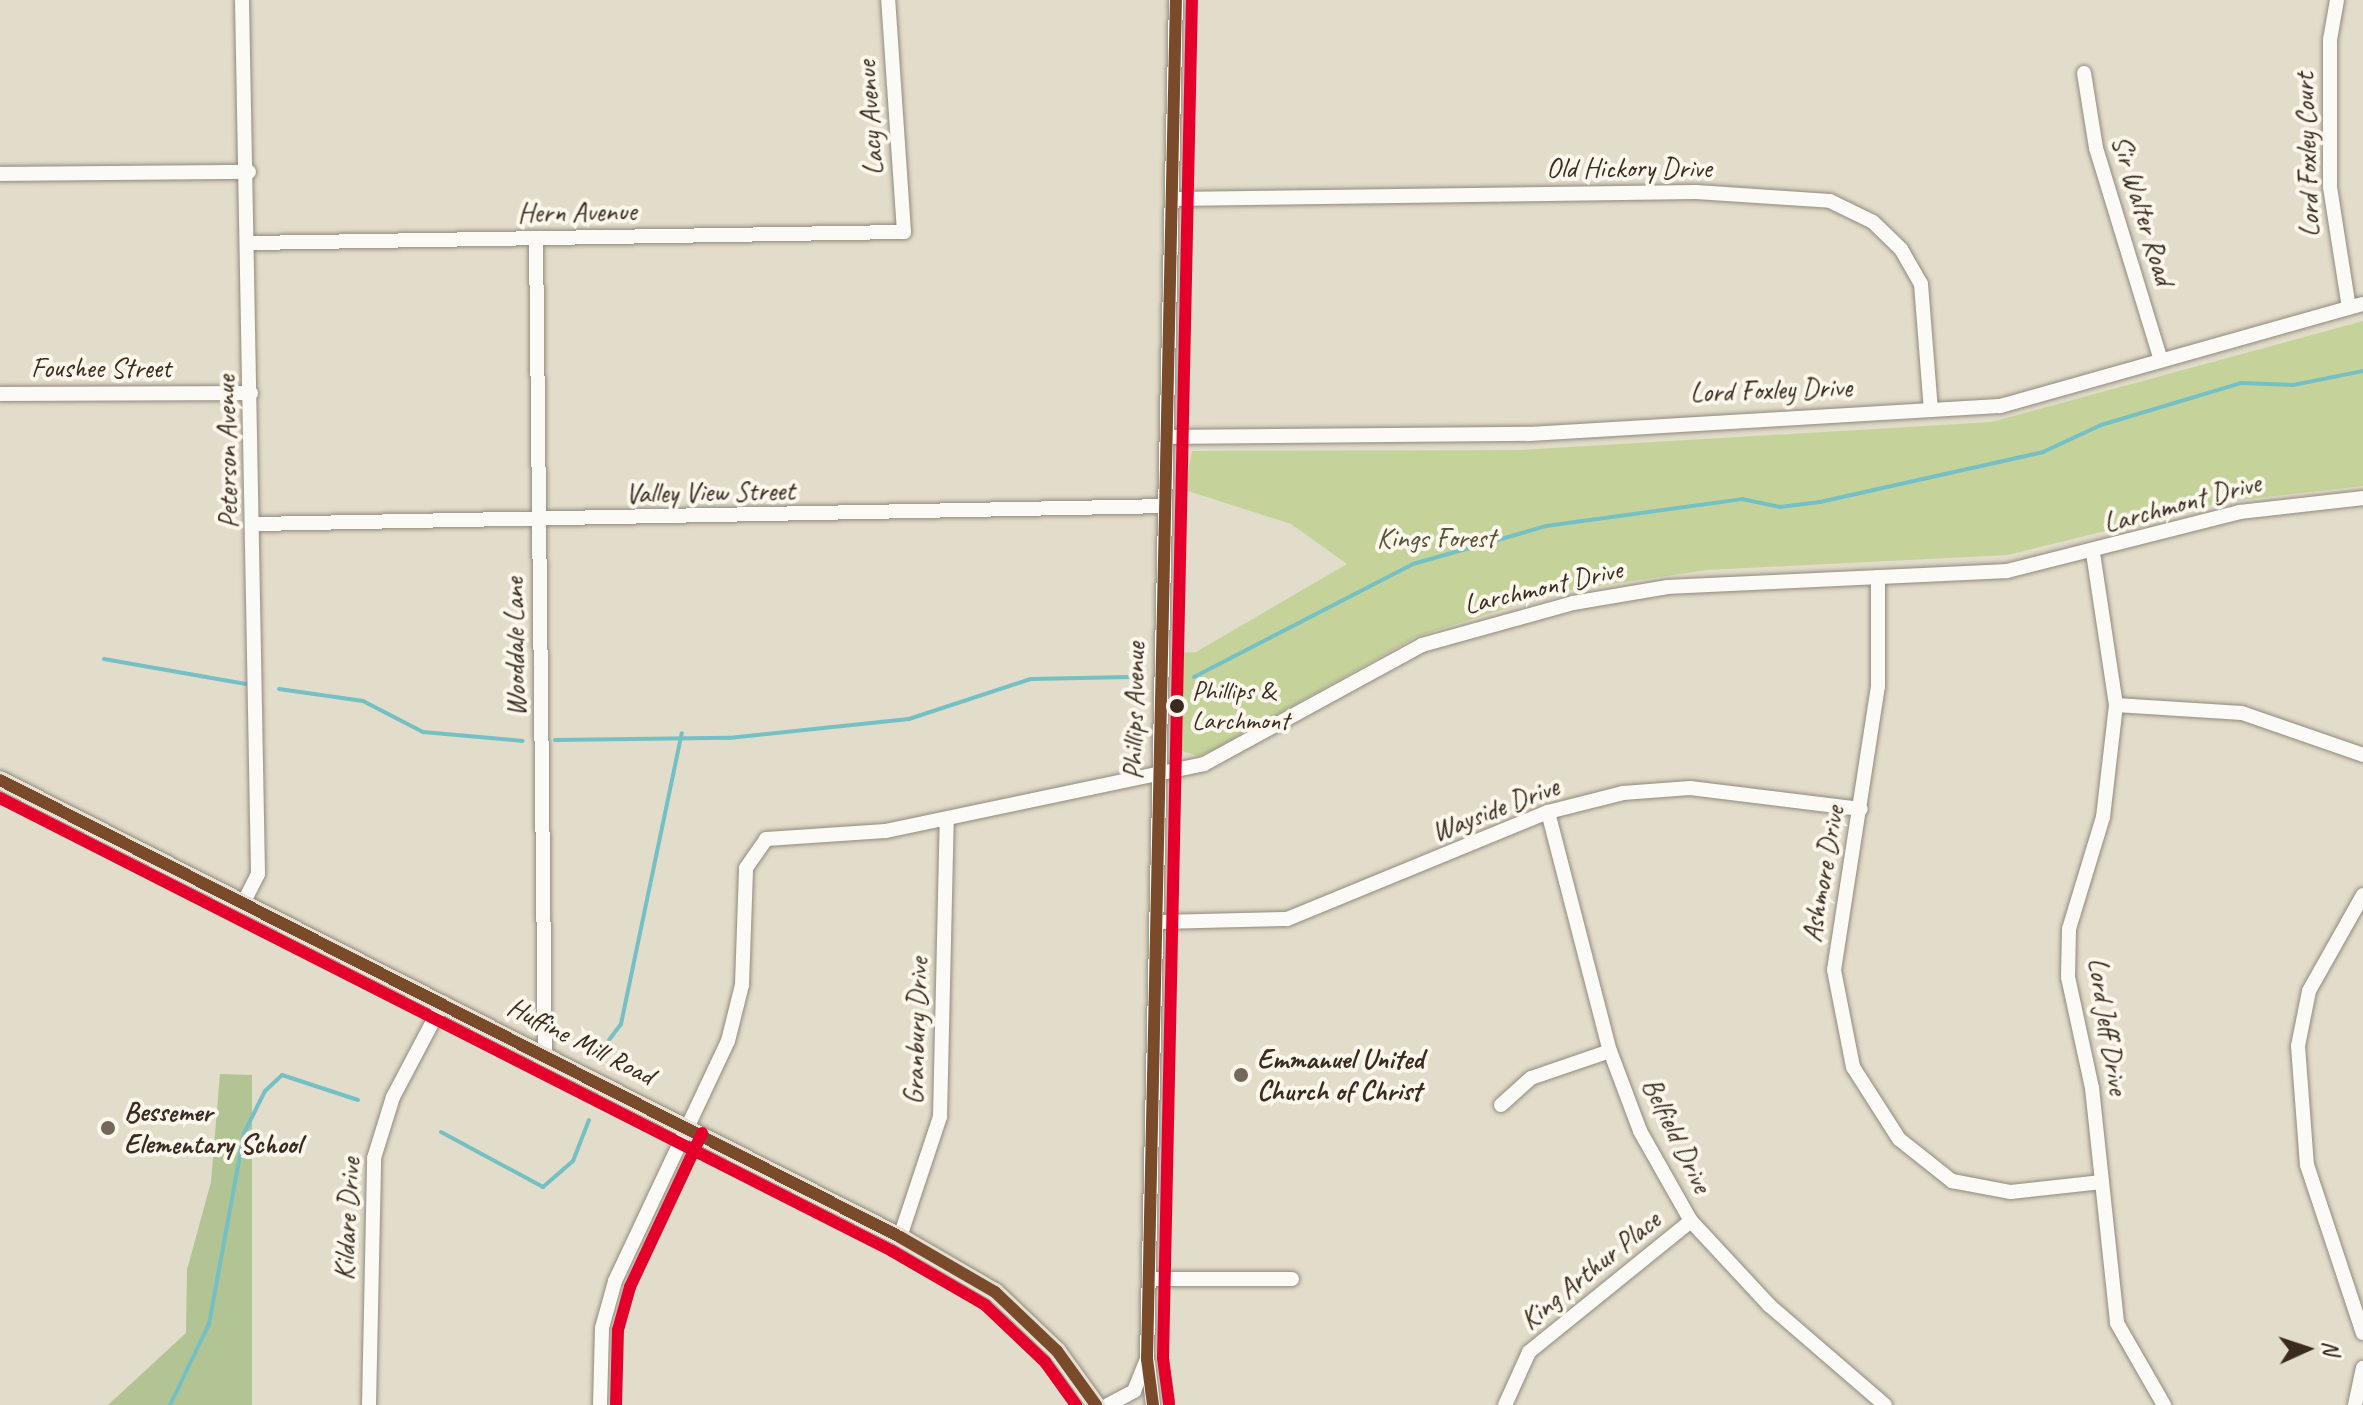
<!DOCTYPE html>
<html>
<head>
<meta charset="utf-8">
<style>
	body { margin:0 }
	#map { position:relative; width:2363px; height:1405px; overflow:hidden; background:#e2dcca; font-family:Caveat,sans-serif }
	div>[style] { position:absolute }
	.green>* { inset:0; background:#c5d39b }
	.forest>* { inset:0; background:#b2c493 }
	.stream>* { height:4px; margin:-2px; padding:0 2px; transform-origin:2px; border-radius:2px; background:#75c0c4 }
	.roads { filter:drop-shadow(0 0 2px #908a7e) drop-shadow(0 0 2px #908a7e) }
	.minor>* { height:14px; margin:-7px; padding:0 7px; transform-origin:7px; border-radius:7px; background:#fbfaf7 }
	.major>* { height:18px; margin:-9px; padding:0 9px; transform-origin:9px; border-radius:9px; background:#e5e0d2 }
	.bus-1>* { height:12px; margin:-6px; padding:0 6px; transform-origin:6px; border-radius:6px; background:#7a4b2a }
	.bus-2>* { height:12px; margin:-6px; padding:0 6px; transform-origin:6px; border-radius:6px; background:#e4002b }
	.dots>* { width:22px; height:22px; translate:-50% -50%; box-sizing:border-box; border:4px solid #fbf7ec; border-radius:50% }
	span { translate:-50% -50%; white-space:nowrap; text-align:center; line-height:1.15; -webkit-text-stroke:8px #fbf7ec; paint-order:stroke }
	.bus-label { font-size:26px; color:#3b2a1e }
	.left { translate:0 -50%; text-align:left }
	.street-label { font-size:28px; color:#3b2a1e }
	.park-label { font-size:28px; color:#585234 }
	.poi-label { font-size:28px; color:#3b2a1e; font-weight:700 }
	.north { position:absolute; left:2267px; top:1309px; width:80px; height:80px; -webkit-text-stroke:6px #fbf7ec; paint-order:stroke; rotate:87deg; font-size:22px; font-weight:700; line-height:32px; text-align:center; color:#3b2a1e }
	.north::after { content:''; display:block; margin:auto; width:28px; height:36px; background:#3b2a1e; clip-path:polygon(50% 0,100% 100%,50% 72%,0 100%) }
</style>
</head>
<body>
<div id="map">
	<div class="green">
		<div style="clip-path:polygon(2363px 321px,2363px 486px,2223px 502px,2008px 555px,1707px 570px,1557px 592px,1416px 637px,1215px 749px,1198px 756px,1179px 750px,1180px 653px,1196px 652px,1347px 564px,1291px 524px,1185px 490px,1192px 451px,1520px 450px,1992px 422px)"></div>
	</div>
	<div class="forest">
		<div style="clip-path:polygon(220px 1074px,252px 1075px,252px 1405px,108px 1405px,186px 1333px,187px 1270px,211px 1182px)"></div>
	</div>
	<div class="stream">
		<div style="left:104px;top:659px;width:144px;rotate:10deg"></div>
		<div style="left:1194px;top:677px;width:246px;rotate:-27.3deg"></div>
		<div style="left:1413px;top:564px;width:138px;rotate:-15.9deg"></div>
		<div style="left:1546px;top:526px;width:198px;rotate:-7.8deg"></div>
		<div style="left:1742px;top:499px;width:39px;rotate:12deg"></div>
		<div style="left:1780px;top:507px;width:40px;rotate:-7.1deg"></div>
		<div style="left:1820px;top:502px;width:229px;rotate:-12.6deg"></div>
		<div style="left:2043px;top:452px;width:64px;rotate:-25deg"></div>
		<div style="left:2101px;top:425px;width:146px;rotate:-16.7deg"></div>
		<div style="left:2241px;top:383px;width:52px;rotate:2.2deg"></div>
		<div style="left:2293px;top:385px;width:71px;rotate:-11.3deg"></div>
		<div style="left:279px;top:689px;width:85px;rotate:8.1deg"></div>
		<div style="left:363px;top:701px;width:68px;rotate:27.3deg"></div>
		<div style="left:423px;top:732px;width:100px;rotate:5.1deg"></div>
		<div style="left:555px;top:740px;width:174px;rotate:-0.7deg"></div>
		<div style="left:729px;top:738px;width:181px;rotate:-6deg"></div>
		<div style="left:909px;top:719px;width:128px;rotate:-18.2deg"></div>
		<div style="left:1031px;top:679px;width:99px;rotate:-1.2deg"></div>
		<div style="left:609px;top:1040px;width:20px;rotate:-53deg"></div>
		<div style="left:621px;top:1024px;width:297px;rotate:-78.2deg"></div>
		<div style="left:441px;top:1132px;width:116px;rotate:28.3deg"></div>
		<div style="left:543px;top:1187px;width:40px;rotate:-41deg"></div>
		<div style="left:573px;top:1161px;width:44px;rotate:-68.7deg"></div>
		<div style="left:170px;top:1405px;width:90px;rotate:-64.3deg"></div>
		<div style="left:209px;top:1324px;width:194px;rotate:-79.6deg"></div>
		<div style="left:244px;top:1133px;width:47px;rotate:-63.4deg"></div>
		<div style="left:265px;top:1091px;width:23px;rotate:-43deg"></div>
		<div style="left:282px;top:1075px;width:80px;rotate:18.2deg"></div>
	</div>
	<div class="roads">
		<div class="minor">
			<div style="left:242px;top:0;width:874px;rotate:88.95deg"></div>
			<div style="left:258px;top:874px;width:29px;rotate:117deg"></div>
			<div style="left:2337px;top:0;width:40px;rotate:100deg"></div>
			<div style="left:2330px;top:39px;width:148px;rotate:90deg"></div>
			<div style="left:2330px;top:187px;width:122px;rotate:81.1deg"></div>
			<div style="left:2084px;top:73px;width:76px;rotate:80.9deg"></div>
			<div style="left:2096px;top:148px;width:222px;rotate:73deg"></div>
			<div style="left:0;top:174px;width:249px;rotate:-0.5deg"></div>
			<div style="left:1174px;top:199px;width:522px;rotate:-0.77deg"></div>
			<div style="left:1696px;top:192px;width:134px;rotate:3.8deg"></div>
			<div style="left:1830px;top:201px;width:48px;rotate:26deg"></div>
			<div style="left:1873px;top:222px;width:39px;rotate:44deg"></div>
			<div style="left:1901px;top:249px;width:40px;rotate:60.3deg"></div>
			<div style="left:1921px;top:284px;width:126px;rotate:85.5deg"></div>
			<div style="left:536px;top:239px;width:815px;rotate:89.37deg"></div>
			<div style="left:251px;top:243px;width:653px;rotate:-0.97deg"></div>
			<div style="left:904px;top:232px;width:233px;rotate:-93.9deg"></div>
			<div style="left:0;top:394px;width:251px;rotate:-0.2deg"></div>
			<div style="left:1168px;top:437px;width:360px;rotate:-0.5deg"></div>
			<div style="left:1528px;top:434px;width:473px;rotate:-3.4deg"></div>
			<div style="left:2000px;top:406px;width:377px;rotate:-15.7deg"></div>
			<div style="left:256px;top:524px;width:909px;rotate:-1.13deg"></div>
			<div style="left:2093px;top:553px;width:154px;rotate:81.4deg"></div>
			<div style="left:2116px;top:705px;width:113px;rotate:96.6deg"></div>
			<div style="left:2103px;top:817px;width:117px;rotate:106.9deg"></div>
			<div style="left:2069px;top:929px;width:48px;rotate:91.2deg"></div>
			<div style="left:2068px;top:977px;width:114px;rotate:77.8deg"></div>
			<div style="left:2092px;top:1088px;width:236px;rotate:83.9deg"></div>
			<div style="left:2117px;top:1323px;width:95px;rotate:60.2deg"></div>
			<div style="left:1878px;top:577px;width:109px;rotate:90deg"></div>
			<div style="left:1878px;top:686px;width:287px;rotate:98.8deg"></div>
			<div style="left:1834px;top:970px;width:99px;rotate:78.9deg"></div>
			<div style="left:1853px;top:1067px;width:85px;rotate:57.4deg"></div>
			<div style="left:1899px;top:1139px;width:68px;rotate:38.4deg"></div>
			<div style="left:1952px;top:1181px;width:60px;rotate:10.6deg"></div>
			<div style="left:2011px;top:1192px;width:91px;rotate:-6.3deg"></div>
			<div style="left:2116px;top:705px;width:126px;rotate:3.6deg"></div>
			<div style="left:2242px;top:713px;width:128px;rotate:19.1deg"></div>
			<div style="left:1548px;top:812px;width:247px;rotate:75.5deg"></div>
			<div style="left:1610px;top:1051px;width:85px;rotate:69.4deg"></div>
			<div style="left:1640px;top:1131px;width:103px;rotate:60.5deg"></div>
			<div style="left:1691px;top:1221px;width:115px;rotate:47.1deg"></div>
			<div style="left:1769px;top:1305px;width:153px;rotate:40.8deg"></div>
			<div style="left:2363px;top:895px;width:110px;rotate:119.4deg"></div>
			<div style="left:2309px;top:991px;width:56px;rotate:101.3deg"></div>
			<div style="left:2298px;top:1046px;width:119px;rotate:85.7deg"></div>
			<div style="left:2307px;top:1165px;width:177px;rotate:71.6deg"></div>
			<div style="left:1156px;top:922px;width:131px;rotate:-1.3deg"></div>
			<div style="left:1287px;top:919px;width:282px;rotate:-22.3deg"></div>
			<div style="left:1548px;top:812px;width:77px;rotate:-14.2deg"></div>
			<div style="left:1623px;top:793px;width:67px;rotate:-4.3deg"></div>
			<div style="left:1690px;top:788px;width:172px;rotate:7deg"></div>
			<div style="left:1501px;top:1105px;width:40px;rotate:-42deg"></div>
			<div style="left:1531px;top:1078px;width:83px;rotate:-18.9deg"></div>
			<div style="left:900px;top:1237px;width:126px;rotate:-71.6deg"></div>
			<div style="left:940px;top:1117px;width:298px;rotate:-88.7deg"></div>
			<div style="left:1149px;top:1279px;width:143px"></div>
			<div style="left:1148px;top:1363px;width:42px;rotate:83.2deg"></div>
			<div style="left:369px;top:1405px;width:247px;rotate:-88.8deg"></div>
			<div style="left:374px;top:1158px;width:64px;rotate:-72.7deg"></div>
			<div style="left:393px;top:1097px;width:107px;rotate:-62.2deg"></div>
			<div style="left:600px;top:1405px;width:77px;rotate:-88.5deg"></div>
			<div style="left:602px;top:1328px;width:49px;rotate:-74.5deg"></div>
			<div style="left:615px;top:1281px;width:265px;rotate:-64.8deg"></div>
			<div style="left:728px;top:1041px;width:58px;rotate:-76deg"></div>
			<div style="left:742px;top:985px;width:117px;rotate:-88deg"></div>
			<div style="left:746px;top:868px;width:35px;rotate:-55deg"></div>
			<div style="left:766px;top:839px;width:120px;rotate:-3.8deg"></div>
			<div style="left:886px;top:831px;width:325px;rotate:-11.9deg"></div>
			<div style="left:1204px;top:764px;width:248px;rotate:-28.6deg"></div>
			<div style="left:1422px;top:645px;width:157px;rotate:-15.5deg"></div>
			<div style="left:1573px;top:603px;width:96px;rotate:-9.6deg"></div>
			<div style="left:1668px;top:587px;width:339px;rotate:-2.7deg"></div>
			<div style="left:2007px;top:571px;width:240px;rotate:-14.2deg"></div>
			<div style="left:2240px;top:512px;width:124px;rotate:-6.5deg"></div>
			<div style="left:1108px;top:1405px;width:30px;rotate:-28deg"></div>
			<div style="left:1134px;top:1391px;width:35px;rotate:-68deg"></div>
			<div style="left:1147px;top:1359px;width:1359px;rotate:-88.78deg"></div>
			<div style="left:1505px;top:1405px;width:58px;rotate:-65.6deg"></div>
			<div style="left:1529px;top:1352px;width:208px;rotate:-39deg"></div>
			<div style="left:2355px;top:1405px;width:38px;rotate:-78deg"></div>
		</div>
		<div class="major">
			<div style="left:0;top:780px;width:1009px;rotate:26.92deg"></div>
			<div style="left:900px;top:1237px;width:110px;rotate:30.1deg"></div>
			<div style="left:995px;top:1292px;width:86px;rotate:43.6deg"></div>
			<div style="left:1057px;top:1351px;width:67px;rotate:54.2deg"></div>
		</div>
	</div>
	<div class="bus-1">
		<div style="left:0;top:780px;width:1009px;rotate:26.92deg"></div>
		<div style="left:900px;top:1237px;width:110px;rotate:30.1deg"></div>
		<div style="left:995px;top:1292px;width:86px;rotate:43.6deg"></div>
		<div style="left:1057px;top:1351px;width:67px;rotate:54.2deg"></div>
		<div style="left:1153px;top:1405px;width:46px;rotate:-97.4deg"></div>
		<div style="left:1147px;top:1359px;width:1359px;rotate:-88.78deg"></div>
	</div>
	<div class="bus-2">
		<div style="left:0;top:798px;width:1000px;rotate:26.92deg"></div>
		<div style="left:892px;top:1251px;width:108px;rotate:30.1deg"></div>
		<div style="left:985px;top:1305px;width:83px;rotate:43.5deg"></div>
		<div style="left:1045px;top:1362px;width:53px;rotate:54.2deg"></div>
		<div style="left:1169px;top:1403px;width:45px;rotate:-97.6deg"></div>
		<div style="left:1163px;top:1358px;width:1358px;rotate:-88.78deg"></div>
		<div style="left:616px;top:1405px;width:75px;rotate:-88.5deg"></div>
		<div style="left:618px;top:1330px;width:45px;rotate:-74.4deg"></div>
		<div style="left:630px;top:1287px;width:170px;rotate:-64.9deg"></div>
	</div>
	<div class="dots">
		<div style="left:1177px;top:706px;background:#3b2a1e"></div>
		<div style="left:1241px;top:1075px;background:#75685a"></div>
		<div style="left:108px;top:1128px;background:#75685a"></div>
	</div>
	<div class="bus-label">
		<span class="left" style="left:1192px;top:706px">Phillips &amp;<br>Larchmont</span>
	</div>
	<div class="street-label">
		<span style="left:870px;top:118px;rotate:-94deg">Lacy Avenue</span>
		<span style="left:2307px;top:155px;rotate:-92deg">Lord Foxley Court</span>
		<span style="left:1629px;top:168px">Old Hickory Drive</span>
		<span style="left:2143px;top:210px;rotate:73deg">Sir Walter Road</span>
		<span style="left:577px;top:212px;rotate:-1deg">Hern Avenue</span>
		<span style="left:101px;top:368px">Foushee Street</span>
		<span style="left:1771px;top:390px;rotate:-2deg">Lord Foxley Drive</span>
		<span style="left:227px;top:452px;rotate:-91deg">Peterson Avenue</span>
		<span style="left:710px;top:492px;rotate:-1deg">Valley View Street</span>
		<span style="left:2182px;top:503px;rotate:-15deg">Larchmont Drive</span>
		<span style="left:1543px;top:587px;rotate:-13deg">Larchmont Drive</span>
		<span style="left:515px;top:647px;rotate:-91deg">Wooddale Lane</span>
		<span style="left:1134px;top:711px;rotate:-89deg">Phillips Avenue</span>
		<span style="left:1495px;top:809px;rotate:-21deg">Wayside Drive</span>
		<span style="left:1823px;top:874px;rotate:-80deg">Ashmore Drive</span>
		<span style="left:2108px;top:1026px;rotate:81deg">Lord Jeff Drive</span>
		<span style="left:916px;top:1031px;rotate:-88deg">Granbury Drive</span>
		<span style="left:581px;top:1041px;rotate:27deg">Huffine Mill Road</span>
		<span style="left:1677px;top:1135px;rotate:64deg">Belfield Drive</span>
		<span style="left:347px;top:1219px;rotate:-87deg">Kildare Drive</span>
		<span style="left:1590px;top:1270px;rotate:-39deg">King Arthur Place</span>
	</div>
	<div class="park-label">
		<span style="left:1436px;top:538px">Kings Forest</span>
	</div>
	<div class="poi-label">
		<span class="left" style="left:1257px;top:1075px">Emmanuel United<br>Church of Christ</span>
		<span class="left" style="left:124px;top:1128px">Bessemer<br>Elementary School</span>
	</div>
	<div class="north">N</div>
</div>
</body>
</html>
